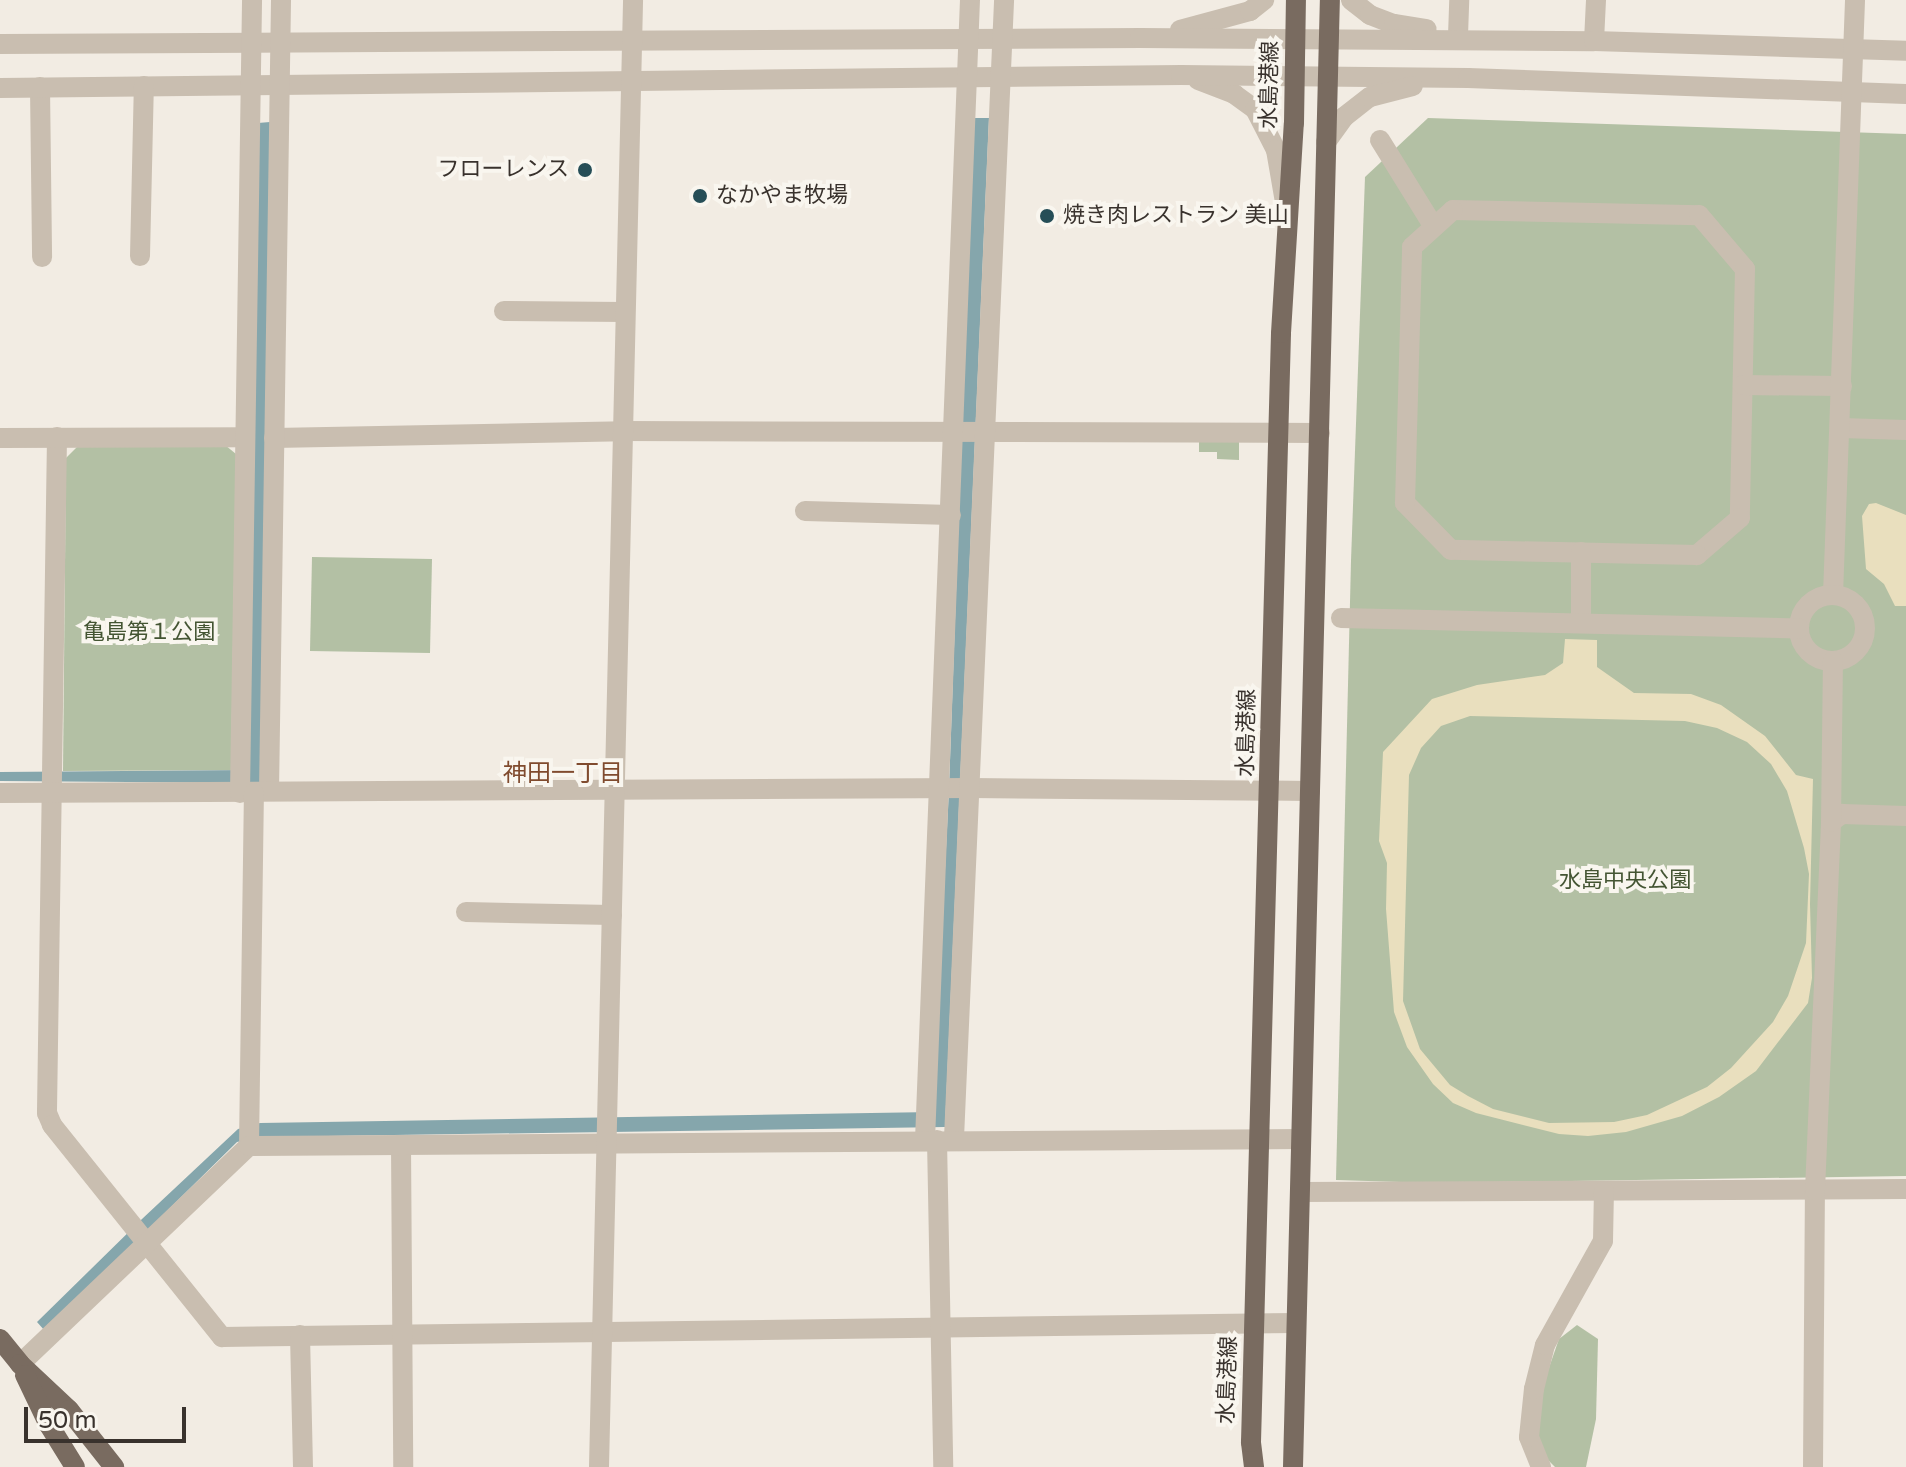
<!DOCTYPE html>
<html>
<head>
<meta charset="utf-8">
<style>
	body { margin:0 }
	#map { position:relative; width:1906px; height:1467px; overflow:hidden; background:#f2ece3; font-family:"Varela Round","Noto Sans JP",sans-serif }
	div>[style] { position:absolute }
	.green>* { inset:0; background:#b3c0a4 }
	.sand>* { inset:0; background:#e9dfbe }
	.water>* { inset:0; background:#85a6ac }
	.minor>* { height:20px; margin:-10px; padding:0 10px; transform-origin:10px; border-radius:10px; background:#c9beb0 }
	.minor>.ring { margin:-10px; padding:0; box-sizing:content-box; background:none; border:20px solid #c9beb0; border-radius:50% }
	.major>* { height:20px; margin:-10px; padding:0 10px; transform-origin:10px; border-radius:10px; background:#796b60 }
	.dots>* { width:22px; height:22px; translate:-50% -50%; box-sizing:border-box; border:4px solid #f9f6ef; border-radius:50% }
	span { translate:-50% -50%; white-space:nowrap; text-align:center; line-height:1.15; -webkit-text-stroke:8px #f9f6ef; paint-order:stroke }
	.street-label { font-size:22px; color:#39322d }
	.poi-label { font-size:22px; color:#39322d }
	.right { translate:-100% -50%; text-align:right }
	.left { translate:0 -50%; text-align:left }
	.park-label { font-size:22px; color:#453 }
	.neighbourhood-label { font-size:24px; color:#804b2e }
	.scale { position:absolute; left:24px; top:1407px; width:162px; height:36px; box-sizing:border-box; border:4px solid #39322d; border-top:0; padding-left:10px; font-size:24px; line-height:28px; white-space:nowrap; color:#39322d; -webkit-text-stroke:6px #f9f6ef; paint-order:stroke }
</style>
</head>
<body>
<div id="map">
	<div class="green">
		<div style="clip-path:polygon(1428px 118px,1906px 134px,1906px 1176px,1433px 1183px,1336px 1180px,1351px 561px,1365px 177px)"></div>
		<div style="clip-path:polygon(1199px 438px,1239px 439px,1239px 460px,1217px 459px,1217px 452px,1199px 452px)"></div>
		<div style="clip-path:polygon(225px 445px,236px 454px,231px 770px,63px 771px,66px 458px,78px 446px)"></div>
		<div style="clip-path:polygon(312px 557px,432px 559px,430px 653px,310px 651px)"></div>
		<div style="clip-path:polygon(1577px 1325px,1598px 1339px,1596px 1419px,1586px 1467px,1555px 1467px,1546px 1458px,1537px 1434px,1544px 1382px,1559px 1339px)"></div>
	</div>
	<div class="sand">
		<div style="clip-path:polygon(1876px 503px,1906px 515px,1906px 606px,1895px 606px,1884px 584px,1866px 569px,1862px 516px,1869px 504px)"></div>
		<div style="clip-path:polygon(evenodd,1565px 639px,1597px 640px,1597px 667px,1634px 693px,1691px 694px,1721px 705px,1765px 736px,1796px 775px,1813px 779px,1810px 904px,1812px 978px,1808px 1003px,1756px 1071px,1719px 1097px,1682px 1116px,1626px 1132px,1588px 1136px,1559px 1134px,1476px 1113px,1453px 1103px,1433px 1084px,1407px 1047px,1394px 1012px,1386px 909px,1387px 863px,1379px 841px,1383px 752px,1432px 699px,1477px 685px,1545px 675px,1563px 663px,1565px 639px,1470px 716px,1685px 721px,1717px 728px,1747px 742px,1771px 764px,1787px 791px,1804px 848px,1809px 874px,1806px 943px,1788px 996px,1773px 1022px,1731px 1068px,1707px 1087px,1647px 1115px,1614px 1122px,1549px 1123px,1493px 1109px,1468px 1096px,1450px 1085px,1420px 1049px,1403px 1001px,1409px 775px,1421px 748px,1441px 726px,1470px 716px)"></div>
	</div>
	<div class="water">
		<div style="clip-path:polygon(973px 118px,989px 118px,945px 1127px,260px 1137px,237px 1142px,45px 1331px,37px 1322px,142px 1219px,238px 1129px,260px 1123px,933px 1112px,949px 789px)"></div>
		<div style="clip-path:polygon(270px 122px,260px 783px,0 781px,0 772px,248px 770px,258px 123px)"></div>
	</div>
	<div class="minor">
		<div style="left:1351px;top:0;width:24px;rotate:38deg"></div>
		<div style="left:1370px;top:15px;width:26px;rotate:21deg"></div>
		<div style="left:1394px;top:24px;width:33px;rotate:9deg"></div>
		<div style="left:1180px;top:30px;width:73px;rotate:-15.2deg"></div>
		<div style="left:1250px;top:11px;width:18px;rotate:-38deg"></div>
		<div style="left:1458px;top:36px;width:36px;rotate:-88deg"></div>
		<div style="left:1594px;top:41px;width:41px;rotate:-87.2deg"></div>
		<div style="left:0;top:44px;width:1140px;rotate:-0.3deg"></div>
		<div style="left:1140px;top:38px;width:454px;rotate:0.4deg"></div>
		<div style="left:1594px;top:41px;width:312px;rotate:1.8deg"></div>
		<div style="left:1198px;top:80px;width:39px;rotate:21deg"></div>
		<div style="left:1234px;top:94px;width:26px;rotate:36deg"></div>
		<div style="left:1255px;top:109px;width:46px;rotate:62.9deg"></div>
		<div style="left:1276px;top:150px;width:53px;rotate:80.2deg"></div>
		<div style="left:40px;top:87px;width:170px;rotate:89.3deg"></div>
		<div style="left:0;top:88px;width:1181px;rotate:-0.63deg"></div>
		<div style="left:1181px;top:75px;width:287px;rotate:0.6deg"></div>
		<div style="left:1468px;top:78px;width:438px;rotate:2.1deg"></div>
		<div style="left:1380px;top:140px;width:102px;rotate:58.2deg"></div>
		<div style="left:1326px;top:142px;width:31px;rotate:-54deg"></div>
		<div style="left:1344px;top:117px;width:33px;rotate:-38deg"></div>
		<div style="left:1370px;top:97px;width:44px;rotate:-14.3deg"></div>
		<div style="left:1453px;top:210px;width:246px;rotate:1.2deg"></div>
		<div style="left:1699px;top:215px;width:71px;rotate:49.6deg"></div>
		<div style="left:1745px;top:269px;width:249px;rotate:91.2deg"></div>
		<div style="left:1740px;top:518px;width:57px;rotate:139.3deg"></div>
		<div style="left:1697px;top:555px;width:246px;rotate:-178.8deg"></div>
		<div style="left:1451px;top:550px;width:66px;rotate:-134.4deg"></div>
		<div style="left:1405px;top:503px;width:256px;rotate:-88.4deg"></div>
		<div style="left:1412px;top:247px;width:55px;rotate:-42.1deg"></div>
		<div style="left:140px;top:256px;width:170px;rotate:-88.7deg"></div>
		<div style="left:504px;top:311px;width:120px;rotate:0.5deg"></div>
		<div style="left:1743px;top:385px;width:99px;rotate:0.6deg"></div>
		<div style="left:1841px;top:428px;width:65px;rotate:1.8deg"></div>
		<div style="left:57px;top:437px;width:676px;rotate:90.85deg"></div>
		<div style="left:47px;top:1113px;width:13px;rotate:67deg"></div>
		<div style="left:52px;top:1125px;width:272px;rotate:51.3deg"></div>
		<div style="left:222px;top:1337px;width:1074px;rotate:-0.75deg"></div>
		<div style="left:0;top:438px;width:245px;rotate:-0.2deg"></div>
		<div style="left:274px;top:438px;width:349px;rotate:-1.1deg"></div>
		<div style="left:623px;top:431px;width:697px;rotate:0.16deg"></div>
		<div style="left:805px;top:511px;width:146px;rotate:1.6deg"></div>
		<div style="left:1581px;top:552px;width:70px;rotate:90deg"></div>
		<div style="left:1833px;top:595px;width:595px;rotate:-87.88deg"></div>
		<div class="ring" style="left:1799px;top:595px;width:46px;height:46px"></div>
		<div style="left:1341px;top:618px;width:458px;rotate:1.3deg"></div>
		<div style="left:269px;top:791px;width:791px;rotate:-89.13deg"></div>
		<div style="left:0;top:793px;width:971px;rotate:-0.3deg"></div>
		<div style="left:971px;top:788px;width:339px;rotate:0.5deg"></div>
		<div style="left:240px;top:793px;width:793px;rotate:-89.13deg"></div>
		<div style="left:1831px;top:822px;width:14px;rotate:-36deg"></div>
		<div style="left:1842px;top:814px;width:64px;rotate:1.8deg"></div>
		<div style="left:466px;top:912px;width:146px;rotate:1.2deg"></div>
		<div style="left:954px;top:1138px;width:1139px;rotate:-87.48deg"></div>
		<div style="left:925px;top:1140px;width:1141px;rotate:-87.74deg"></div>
		<div style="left:937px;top:1140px;width:327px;rotate:88.9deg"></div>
		<div style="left:401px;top:1145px;width:322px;rotate:89.6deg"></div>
		<div style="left:249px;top:1146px;width:353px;rotate:-89.2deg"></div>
		<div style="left:1300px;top:1192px;width:606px;rotate:-0.28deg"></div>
		<div style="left:300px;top:1335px;width:132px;rotate:88.7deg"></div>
		<div style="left:20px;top:1364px;width:316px;rotate:-43.6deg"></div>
		<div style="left:249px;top:1146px;width:1052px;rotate:-0.38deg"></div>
		<div style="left:599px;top:1467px;width:1467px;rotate:-88.67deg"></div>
		<div style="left:1541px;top:1467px;width:32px;rotate:-112deg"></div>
		<div style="left:1529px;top:1437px;width:48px;rotate:-84.1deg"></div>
		<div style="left:1534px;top:1389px;width:45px;rotate:-76deg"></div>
		<div style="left:1545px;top:1345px;width:119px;rotate:-60.9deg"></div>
		<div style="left:1603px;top:1241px;width:50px;rotate:-88.9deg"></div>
		<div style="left:1813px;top:1467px;width:277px;rotate:-89.6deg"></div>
		<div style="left:1815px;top:1190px;width:368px;rotate:-87.5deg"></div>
		<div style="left:1831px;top:822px;width:161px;rotate:-89.3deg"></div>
	</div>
	<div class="major">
		<div style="left:0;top:1339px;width:32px;rotate:51deg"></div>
		<div style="left:20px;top:1364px;width:67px;rotate:43.2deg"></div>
		<div style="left:69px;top:1410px;width:73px;rotate:51.7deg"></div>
		<div style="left:25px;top:1375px;width:55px;rotate:64.4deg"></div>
		<div style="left:49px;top:1425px;width:49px;rotate:58.2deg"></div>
		<div style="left:1254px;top:1467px;width:25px;rotate:-97deg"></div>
		<div style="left:1251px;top:1442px;width:1109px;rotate:-88.45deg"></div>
		<div style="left:1281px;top:333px;width:210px;rotate:-86.5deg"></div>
		<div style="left:1294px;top:123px;width:123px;rotate:-89.1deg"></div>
		<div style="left:1293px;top:1467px;width:1467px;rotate:-88.56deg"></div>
	</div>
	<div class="dots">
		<div style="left:585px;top:170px;background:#264e57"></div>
		<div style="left:700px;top:196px;background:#264e57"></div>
		<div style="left:1047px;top:216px;background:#264e57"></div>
	</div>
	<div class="street-label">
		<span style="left:1270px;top:85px;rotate:-89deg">水島港線</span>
		<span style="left:1247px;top:733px;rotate:-89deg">水島港線</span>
		<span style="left:1228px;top:1380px;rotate:-88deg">水島港線</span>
	</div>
	<div class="poi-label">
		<span class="right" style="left:569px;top:170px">フローレンス</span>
		<span class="left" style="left:716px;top:196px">なかやま牧場</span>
		<span class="left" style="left:1063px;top:216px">焼き肉レストラン 美山</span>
	</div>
	<div class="park-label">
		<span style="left:149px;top:633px">亀島第１公園</span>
		<span style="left:1625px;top:881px">水島中央公園</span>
	</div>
	<div class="neighbourhood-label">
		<span style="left:563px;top:774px">神田一丁目</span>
	</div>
	<div class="scale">50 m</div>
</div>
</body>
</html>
